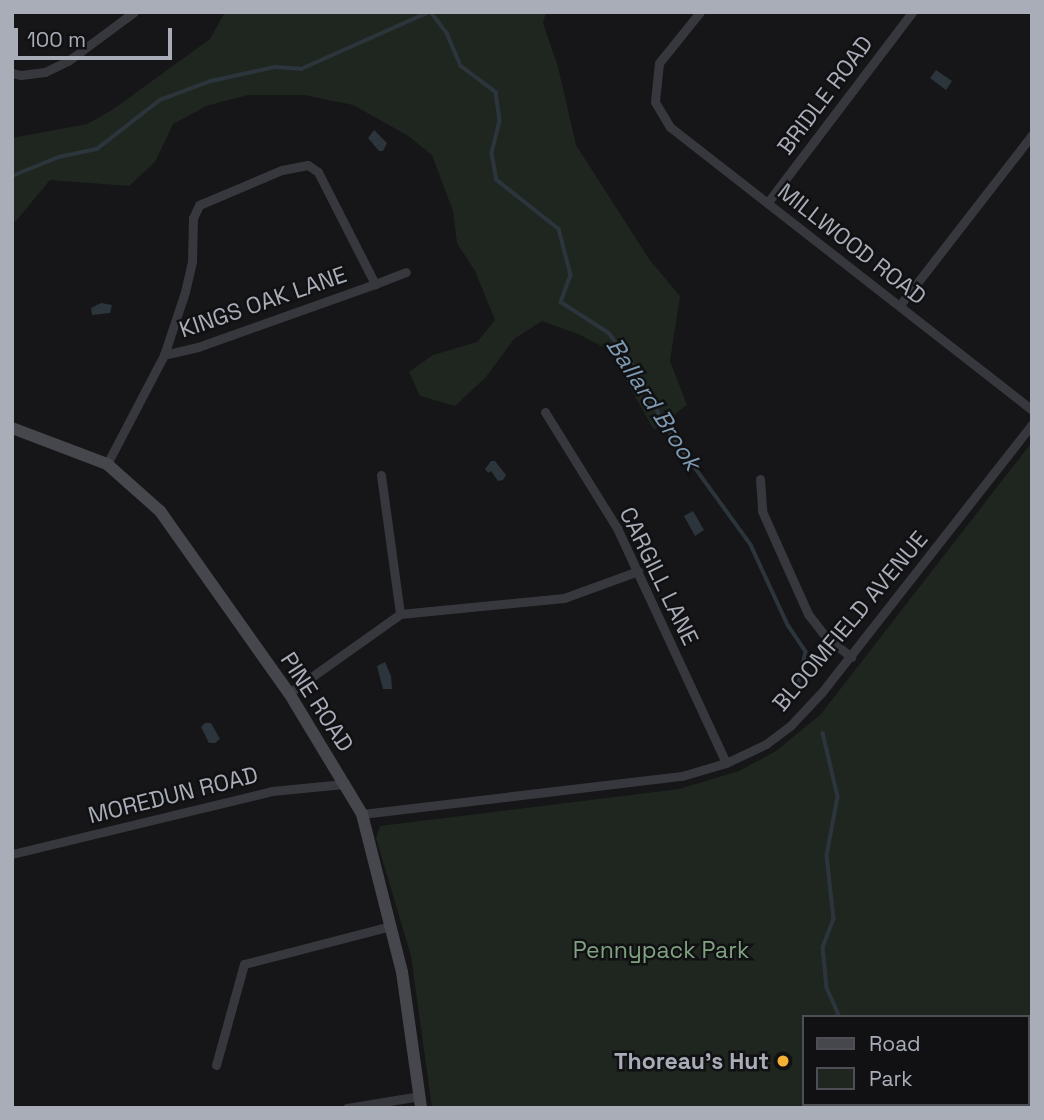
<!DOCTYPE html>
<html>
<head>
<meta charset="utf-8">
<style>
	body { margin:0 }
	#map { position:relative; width:1044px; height:1120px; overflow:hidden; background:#161618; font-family:"Space Grotesk",sans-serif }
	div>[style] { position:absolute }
	.green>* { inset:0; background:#1e261f }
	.water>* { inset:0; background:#2c353c }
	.stream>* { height:3.5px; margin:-1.75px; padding:0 1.75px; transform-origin:1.75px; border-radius:1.75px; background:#2c353c }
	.street>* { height:9px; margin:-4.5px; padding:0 4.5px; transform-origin:4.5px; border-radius:4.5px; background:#37383d }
	.secondary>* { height:12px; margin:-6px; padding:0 6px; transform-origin:6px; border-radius:6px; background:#45474d }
	.dots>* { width:19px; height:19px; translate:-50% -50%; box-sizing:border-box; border:4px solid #111113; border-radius:50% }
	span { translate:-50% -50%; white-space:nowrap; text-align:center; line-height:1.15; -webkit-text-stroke:5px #111113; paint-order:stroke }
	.street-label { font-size:23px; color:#a8adb8 }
	.park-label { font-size:23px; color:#7fa381 }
	.poi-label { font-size:23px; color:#a8adb8; font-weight:700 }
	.right { translate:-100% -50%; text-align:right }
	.water-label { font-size:24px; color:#7f9bb3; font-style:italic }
	.frame { position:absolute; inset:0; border:14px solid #a8adb8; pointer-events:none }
	.legend { position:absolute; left:802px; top:1015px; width:228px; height:91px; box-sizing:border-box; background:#111113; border:2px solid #4d4f55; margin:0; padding:9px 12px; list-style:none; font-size:21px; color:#a8adb8 }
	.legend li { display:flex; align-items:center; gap:14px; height:35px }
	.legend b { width:35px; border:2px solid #4d4f55 }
	.scale { position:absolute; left:14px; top:28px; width:158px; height:32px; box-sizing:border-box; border:4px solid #a8adb8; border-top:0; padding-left:9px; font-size:21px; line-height:24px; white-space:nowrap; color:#a8adb8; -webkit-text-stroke:5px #111113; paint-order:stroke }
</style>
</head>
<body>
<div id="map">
	<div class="green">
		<div style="clip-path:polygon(225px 12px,546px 12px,543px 23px,558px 67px,576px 145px,649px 259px,680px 296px,670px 361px,687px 405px,654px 430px,609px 350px,578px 334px,542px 321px,514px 339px,486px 377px,455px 406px,420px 396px,409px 372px,433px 355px,477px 342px,495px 320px,475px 271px,457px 243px,453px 211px,432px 155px,407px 135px,353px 105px,304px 95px,248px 95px,206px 106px,173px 124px,155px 162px,129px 186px,50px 180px,16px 221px,12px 221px,12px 138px,87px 124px,112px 110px,210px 39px)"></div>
		<div style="clip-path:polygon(evenodd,1032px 442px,1032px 1108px,432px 1108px,411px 956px,376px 838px,380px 826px,679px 789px,739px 771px,776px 751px,821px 714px,1032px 442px,804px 1017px,1028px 1017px,1028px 1104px,804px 1104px,804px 1017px)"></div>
	</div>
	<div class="water">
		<div style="clip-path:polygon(936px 70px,952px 81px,946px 90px,930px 78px)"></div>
		<div style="clip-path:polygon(374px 130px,387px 143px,383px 151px,379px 151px,368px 138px)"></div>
		<div style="clip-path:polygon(101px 303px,112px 305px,110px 313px,92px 315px,91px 308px)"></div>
		<div style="clip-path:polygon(491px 461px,495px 461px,506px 475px,503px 480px,498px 481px,491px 471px,488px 473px,485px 469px)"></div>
		<div style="clip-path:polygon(693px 511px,704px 530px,695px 536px,684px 516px)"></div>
		<div style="clip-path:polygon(385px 662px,391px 676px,392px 689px,383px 689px,377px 666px)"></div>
		<div style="clip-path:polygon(205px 723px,211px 723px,220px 739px,215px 743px,209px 743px,201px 727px)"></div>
	</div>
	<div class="stream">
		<div style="left:431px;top:12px;width:26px;rotate:53deg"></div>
		<div style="left:447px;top:33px;width:36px;rotate:67deg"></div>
		<div style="left:461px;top:66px;width:44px;rotate:36.6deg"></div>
		<div style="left:496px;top:92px;width:29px;rotate:82deg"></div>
		<div style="left:500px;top:121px;width:33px;rotate:104deg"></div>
		<div style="left:492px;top:153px;width:27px;rotate:80deg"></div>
		<div style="left:497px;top:180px;width:79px;rotate:38.3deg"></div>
		<div style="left:559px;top:229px;width:48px;rotate:75.4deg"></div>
		<div style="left:571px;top:275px;width:29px;rotate:110deg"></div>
		<div style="left:561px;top:302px;width:57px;rotate:32.9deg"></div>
		<div style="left:609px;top:333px;width:50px;rotate:53.1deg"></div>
		<div style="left:639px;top:373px;width:59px;rotate:63.9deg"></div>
		<div style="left:665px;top:426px;width:147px;rotate:54.1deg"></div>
		<div style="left:751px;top:545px;width:88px;rotate:65.2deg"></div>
		<div style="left:788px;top:625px;width:32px;rotate:56deg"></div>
		<div style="left:806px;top:652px;width:32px;rotate:103deg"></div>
		<div style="left:12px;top:176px;width:51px;rotate:-22deg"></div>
		<div style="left:59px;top:157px;width:39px;rotate:-12deg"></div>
		<div style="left:97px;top:149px;width:80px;rotate:-37.9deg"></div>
		<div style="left:160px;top:100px;width:54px;rotate:-20.4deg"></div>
		<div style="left:211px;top:81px;width:66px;rotate:-12.3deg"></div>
		<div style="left:275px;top:67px;width:26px;rotate:4deg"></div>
		<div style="left:301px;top:69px;width:140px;rotate:-24deg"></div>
		<div style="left:823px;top:733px;width:66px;rotate:76.8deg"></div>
		<div style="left:838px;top:797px;width:60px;rotate:100.6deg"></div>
		<div style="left:827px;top:856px;width:63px;rotate:83.7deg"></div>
		<div style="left:834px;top:919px;width:30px;rotate:111deg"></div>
		<div style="left:823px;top:947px;width:41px;rotate:84.4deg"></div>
		<div style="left:827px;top:988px;width:32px;rotate:66deg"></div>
		<div style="left:857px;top:1108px;width:4px;rotate:-90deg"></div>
	</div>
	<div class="street">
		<div style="left:700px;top:12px;width:65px;rotate:128.8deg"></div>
		<div style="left:659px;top:63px;width:39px;rotate:96deg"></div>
		<div style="left:655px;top:102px;width:29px;rotate:59deg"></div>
		<div style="left:670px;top:127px;width:459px;rotate:38deg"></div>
		<div style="left:12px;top:73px;width:9px;rotate:13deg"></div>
		<div style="left:21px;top:75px;width:24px;rotate:-7deg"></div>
		<div style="left:45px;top:72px;width:25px;rotate:-26deg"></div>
		<div style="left:68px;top:61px;width:82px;rotate:-36.6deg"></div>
		<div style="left:308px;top:165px;width:12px;rotate:35deg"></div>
		<div style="left:318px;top:172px;width:126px;rotate:63deg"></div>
		<div style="left:375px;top:284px;width:188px;rotate:160.4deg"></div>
		<div style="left:198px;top:347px;width:35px;rotate:167deg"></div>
		<div style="left:164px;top:355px;width:66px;rotate:-71.6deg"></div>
		<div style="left:185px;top:292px;width:31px;rotate:-77deg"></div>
		<div style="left:192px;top:262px;width:44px;rotate:-88.7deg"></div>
		<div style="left:193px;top:218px;width:14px;rotate:-65deg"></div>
		<div style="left:199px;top:205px;width:90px;rotate:-22.9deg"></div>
		<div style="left:282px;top:170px;width:26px;rotate:-11deg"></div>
		<div style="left:768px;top:202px;width:238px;rotate:-52.8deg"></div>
		<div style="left:375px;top:284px;width:33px;rotate:-21deg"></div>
		<div style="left:900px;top:305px;width:215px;rotate:-52.2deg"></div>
		<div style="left:545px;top:412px;width:137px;rotate:58.2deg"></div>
		<div style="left:617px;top:528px;width:259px;rotate:65.1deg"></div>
		<div style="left:107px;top:464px;width:123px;rotate:-62.4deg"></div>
		<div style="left:381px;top:475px;width:140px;rotate:82.2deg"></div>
		<div style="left:760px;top:479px;width:32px;rotate:86deg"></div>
		<div style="left:762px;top:511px;width:113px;rotate:65.9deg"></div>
		<div style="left:808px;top:614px;width:31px;rotate:52deg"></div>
		<div style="left:827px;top:638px;width:31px;rotate:38deg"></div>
		<div style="left:289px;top:693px;width:136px;rotate:-35.4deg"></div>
		<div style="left:400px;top:614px;width:165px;rotate:-5.6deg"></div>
		<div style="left:564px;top:598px;width:79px;rotate:-20deg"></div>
		<div style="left:362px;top:814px;width:322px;rotate:-6.8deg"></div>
		<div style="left:682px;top:776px;width:46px;rotate:-16.5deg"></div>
		<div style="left:726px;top:763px;width:44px;rotate:-25.4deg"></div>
		<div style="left:766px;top:744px;width:31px;rotate:-37deg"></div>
		<div style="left:791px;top:725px;width:45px;rotate:-46.8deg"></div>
		<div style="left:822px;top:692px;width:340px;rotate:-51.9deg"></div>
		<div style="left:12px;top:854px;width:268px;rotate:-13.6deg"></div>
		<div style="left:272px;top:791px;width:72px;rotate:-5.6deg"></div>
		<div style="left:216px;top:1065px;width:105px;rotate:-74.5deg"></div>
		<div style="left:244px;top:964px;width:152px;rotate:-14.5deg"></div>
		<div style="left:347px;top:1108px;width:74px;rotate:-9.3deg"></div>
	</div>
	<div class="secondary">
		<div style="left:12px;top:428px;width:102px;rotate:20.8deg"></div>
		<div style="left:107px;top:464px;width:71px;rotate:41.6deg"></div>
		<div style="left:160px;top:511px;width:223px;rotate:54.7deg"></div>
		<div style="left:289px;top:693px;width:106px;rotate:58.9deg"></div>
		<div style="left:344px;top:784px;width:35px;rotate:59deg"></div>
		<div style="left:362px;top:814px;width:163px;rotate:75.8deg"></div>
		<div style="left:402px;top:972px;width:137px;rotate:82deg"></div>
	</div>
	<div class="dots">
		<div style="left:783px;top:1061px;background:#f2b134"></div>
	</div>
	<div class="street-label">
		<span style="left:825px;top:95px;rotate:-53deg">BRIDLE ROAD</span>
		<span style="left:852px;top:244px;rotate:38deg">MILLWOOD ROAD</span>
		<span style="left:263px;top:302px;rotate:-19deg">KINGS OAK LANE</span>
		<span style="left:659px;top:576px;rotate:64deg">CARGILL LANE</span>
		<span style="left:850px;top:621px;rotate:-50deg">BLOOMFIELD AVENUE</span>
		<span style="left:317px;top:702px;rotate:57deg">PINE ROAD</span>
		<span style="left:173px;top:795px;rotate:-14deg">MOREDUN ROAD</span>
	</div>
	<div class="park-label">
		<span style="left:661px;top:950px">Pennypack Park</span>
	</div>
	<div class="poi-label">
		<span class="right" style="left:769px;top:1061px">Thoreau’s Hut</span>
	</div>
	<div class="water-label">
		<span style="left:654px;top:404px;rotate:57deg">Ballard Brook</span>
	</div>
	<div class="frame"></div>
	<ul class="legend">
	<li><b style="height:9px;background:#45474d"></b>Road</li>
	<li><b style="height:19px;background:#1e261f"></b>Park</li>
	</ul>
	<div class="scale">100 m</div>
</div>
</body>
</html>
